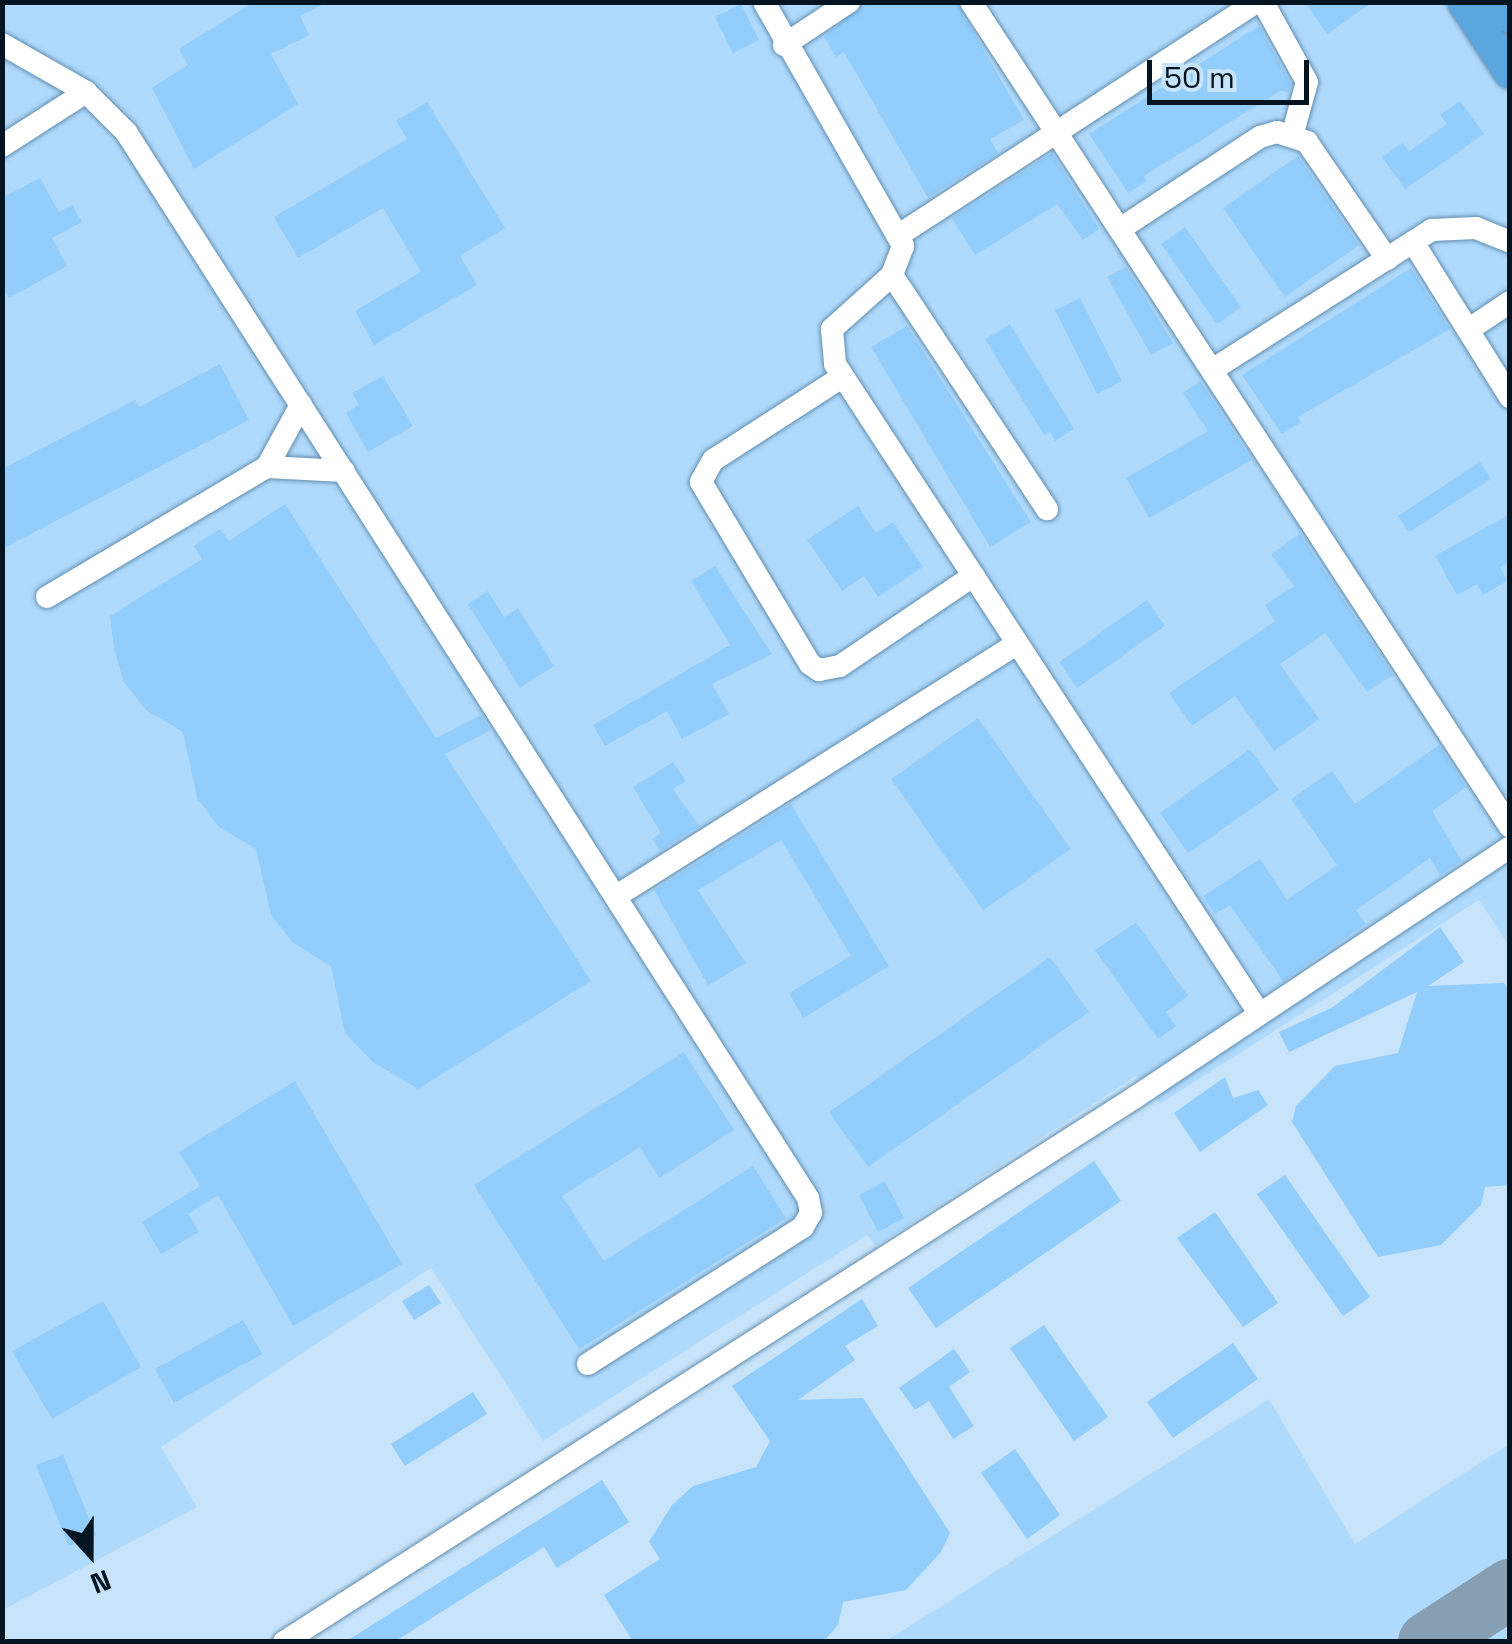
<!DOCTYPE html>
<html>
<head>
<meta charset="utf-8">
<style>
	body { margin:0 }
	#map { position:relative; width:1512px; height:1644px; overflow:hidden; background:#c8e4fa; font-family:"Space Grotesk",sans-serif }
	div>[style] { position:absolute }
	.built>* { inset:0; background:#b0dafc }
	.taxiway>* { height:60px; margin:-30px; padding:0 30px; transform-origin:30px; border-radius:30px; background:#879fb2 }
	.building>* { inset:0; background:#92cdfb }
	.roads { filter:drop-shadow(0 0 2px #628eb0) drop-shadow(0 0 2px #628eb0) }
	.minor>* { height:22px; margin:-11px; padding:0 11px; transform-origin:11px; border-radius:11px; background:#fff }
	.highway>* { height:32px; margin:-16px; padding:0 16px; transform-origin:16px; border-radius:16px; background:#5ca6de }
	span { translate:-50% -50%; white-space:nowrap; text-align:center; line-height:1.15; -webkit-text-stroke:8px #c8e4fa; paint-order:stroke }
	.frame { position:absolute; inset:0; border:5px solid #041421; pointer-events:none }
	.north { position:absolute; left:40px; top:1504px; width:100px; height:100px; -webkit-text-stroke:8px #c8e4fa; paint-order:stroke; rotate:159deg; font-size:28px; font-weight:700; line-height:40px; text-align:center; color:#041421 }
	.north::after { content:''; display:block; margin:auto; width:35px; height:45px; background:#041421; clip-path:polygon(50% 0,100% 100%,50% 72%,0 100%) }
	.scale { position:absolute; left:1147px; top:60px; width:162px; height:45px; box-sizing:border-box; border:5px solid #041421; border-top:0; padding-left:12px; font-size:30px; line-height:35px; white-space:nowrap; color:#041421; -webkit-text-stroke:8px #c8e4fa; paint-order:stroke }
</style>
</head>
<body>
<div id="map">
	<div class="built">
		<div style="clip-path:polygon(3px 3px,1449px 3px,1509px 94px,1509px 946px,1479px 900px,1160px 1104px,1136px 1076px,876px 1246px,867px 1235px,543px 1441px,431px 1268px,161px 1447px,197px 1507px,3px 1610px)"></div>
		<div style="clip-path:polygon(1269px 1399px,1355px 1544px,1509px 1444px,1509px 1641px,886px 1641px)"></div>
	</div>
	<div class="taxiway">
		<div style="left:1428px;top:1642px;width:98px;rotate:-32.9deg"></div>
	</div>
	<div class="building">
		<div style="clip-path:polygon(254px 2px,328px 2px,300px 16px,309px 35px,271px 54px,298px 104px,194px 169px,152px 88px,188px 65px,179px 49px)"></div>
		<div style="clip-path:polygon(864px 2px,956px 2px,1024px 120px,990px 139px,998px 153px,928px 198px,844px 52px,836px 57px,824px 37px)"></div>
		<div style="clip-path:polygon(1305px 2px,1373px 2px,1327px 34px)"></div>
		<div style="clip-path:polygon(741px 4px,759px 40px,733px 53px,715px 17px)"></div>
		<div style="clip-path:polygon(1259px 26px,1291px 84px,1289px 92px,1280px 91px,1144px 176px,1147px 181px,1128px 193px,1089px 134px)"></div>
		<div style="clip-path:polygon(1460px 101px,1484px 134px,1405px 189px,1382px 157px,1403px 143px,1409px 151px,1447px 124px,1440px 115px)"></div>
		<div style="clip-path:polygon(427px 102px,505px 228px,460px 256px,477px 285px,374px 345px,355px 311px,421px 272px,383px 208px,298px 258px,274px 217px,407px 139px,396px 121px)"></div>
		<div style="clip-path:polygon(1052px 153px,1099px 229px,1083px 240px,1057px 204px,975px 255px,952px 218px)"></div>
		<div style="clip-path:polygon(1298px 156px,1359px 245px,1285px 297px,1223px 208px)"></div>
		<div style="clip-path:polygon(40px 178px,59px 212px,72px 205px,82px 222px,52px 238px,67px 266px,9px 298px,2px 286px,2px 198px)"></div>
		<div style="clip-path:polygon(1185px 227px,1241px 307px,1217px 324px,1161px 244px)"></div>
		<div style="clip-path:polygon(1126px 267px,1173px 343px,1151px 355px,1107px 277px)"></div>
		<div style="clip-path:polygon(1411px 268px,1450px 329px,1298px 417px,1301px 422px,1282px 434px,1242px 375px)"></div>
		<div style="clip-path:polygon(1080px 298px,1122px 381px,1097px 394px,1055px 310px)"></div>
		<div style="clip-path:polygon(1010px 324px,1074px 429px,1055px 441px,1050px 432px,1044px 435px,985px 339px)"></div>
		<div style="clip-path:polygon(907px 326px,1031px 522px,990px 547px,871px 347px)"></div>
		<div style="clip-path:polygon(220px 364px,249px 420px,2px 549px,2px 469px,135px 400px,139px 407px)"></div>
		<div style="clip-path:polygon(383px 376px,413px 426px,368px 452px,346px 413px,359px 405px,352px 393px)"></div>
		<div style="clip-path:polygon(1200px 381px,1252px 460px,1149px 518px,1126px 478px,1208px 431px,1183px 393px)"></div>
		<div style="clip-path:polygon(1480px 462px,1491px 479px,1409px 532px,1398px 516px)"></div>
		<div style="clip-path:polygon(285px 504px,436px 738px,481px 715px,491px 730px,445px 754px,591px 981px,418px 1089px,373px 1062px,345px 1033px,331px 966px,293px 943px,271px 915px,256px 849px,219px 827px,197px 798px,183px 732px,146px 710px,124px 682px,114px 648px,110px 616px,202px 559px,194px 546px,220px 529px,229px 541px)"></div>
		<div style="clip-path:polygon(858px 506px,876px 533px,893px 522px,923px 567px,878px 597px,864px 576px,842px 591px,807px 540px)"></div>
		<div style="clip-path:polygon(1510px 514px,1510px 561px,1500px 567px,1507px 581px,1483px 595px,1477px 584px,1457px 595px,1435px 556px)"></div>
		<div style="clip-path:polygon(1300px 534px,1393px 675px,1367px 692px,1325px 633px,1280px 664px,1319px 719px,1274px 751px,1235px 696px,1192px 726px,1169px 693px,1275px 621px,1265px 605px,1294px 586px,1271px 554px)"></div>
		<div style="clip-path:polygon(715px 566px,772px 654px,712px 684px,729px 714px,682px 739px,667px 711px,605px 746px,593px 725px,730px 645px,691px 581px)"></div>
		<div style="clip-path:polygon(488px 591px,504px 617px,518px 608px,554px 666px,520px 688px,468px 604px)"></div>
		<div style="clip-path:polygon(1147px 600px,1165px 626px,1077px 688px,1059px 662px)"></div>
		<div style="clip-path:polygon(978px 718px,1071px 849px,983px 910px,891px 779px)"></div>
		<div style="clip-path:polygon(1439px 745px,1466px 787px,1432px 811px,1462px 861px,1440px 875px,1430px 858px,1356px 910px,1366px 924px,1283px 981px,1230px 905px,1215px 914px,1203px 896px,1260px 859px,1287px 900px,1337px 865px,1291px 799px,1332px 771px,1355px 804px)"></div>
		<div style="clip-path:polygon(1250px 749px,1279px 790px,1188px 853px,1160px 813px)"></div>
		<div style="clip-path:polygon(673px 762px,686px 781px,673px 789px,699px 826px,660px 851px,652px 839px,661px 833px,633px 787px)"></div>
		<div style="clip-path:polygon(791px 804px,889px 966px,803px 1018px,789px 993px,851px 956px,781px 840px,698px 890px,746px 963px,708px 985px,654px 890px)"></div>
		<div style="clip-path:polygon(1136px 922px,1188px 996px,1166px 1012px,1176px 1026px,1158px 1039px,1095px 950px)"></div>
		<div style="clip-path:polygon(1440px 927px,1464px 962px,1428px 986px,1504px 983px,1510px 992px,1510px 1185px,1485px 1187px,1481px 1205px,1441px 1245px,1378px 1257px,1292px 1122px,1296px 1106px,1335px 1066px,1398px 1053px,1417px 992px,1289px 1052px,1279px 1032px,1333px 1007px)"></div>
		<div style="clip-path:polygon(1050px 957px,1089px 1012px,868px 1167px,829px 1112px)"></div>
		<div style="clip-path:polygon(684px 1052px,734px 1130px,659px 1178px,640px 1147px,562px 1196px,604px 1261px,753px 1166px,786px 1218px,579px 1349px,474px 1185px)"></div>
		<div style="clip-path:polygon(1225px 1077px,1233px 1098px,1258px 1090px,1268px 1105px,1200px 1152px,1174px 1113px)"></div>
		<div style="clip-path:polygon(295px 1081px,402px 1264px,293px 1326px,218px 1195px,188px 1214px,199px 1232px,161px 1254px,142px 1222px,200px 1186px,179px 1152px)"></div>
		<div style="clip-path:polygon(1094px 1161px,1121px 1201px,936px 1328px,908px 1288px)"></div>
		<div style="clip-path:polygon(1285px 1175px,1370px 1297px,1343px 1316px,1257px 1194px)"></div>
		<div style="clip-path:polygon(885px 1181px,904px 1218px,878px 1232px,859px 1195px)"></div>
		<div style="clip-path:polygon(1215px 1212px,1278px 1303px,1243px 1327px,1177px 1238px)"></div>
		<div style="clip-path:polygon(429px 1285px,441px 1303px,414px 1320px,402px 1301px)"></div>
		<div style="clip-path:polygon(862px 1299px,878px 1326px,845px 1346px,855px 1360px,798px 1400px,863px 1398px,950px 1533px,941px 1552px,906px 1590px,843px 1602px,838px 1625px,823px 1642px,633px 1642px,604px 1595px,660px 1559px,649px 1542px,672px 1505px,693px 1486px,756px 1467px,770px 1441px,732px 1386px)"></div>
		<div style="clip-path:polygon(103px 1301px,141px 1367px,52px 1419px,12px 1351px)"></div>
		<div style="clip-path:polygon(243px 1320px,262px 1354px,174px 1403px,155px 1369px)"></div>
		<div style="clip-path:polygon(1044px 1325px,1108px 1417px,1074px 1441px,1010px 1348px)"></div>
		<div style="clip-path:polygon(1233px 1343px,1258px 1379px,1173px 1438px,1147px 1402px)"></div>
		<div style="clip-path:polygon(954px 1349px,970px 1372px,949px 1387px,974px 1426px,953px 1439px,929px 1401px,915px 1410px,899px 1388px)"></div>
		<div style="clip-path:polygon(473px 1392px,487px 1414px,405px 1466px,391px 1444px)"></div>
		<div style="clip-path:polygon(1015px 1449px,1060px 1515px,1027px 1539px,981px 1473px)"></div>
		<div style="clip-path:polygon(63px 1455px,96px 1535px,69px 1546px,36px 1465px)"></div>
		<div style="clip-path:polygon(602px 1480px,629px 1522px,557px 1568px,544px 1547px,394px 1642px,345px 1642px)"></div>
	</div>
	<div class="roads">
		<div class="minor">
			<div style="left:764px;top:2px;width:281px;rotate:60.3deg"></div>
			<div style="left:903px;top:246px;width:31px;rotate:111deg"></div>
			<div style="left:892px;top:275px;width:81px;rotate:138deg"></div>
			<div style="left:832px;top:329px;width:35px;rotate:85deg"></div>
			<div style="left:835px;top:364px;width:775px;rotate:56.84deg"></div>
			<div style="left:971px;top:2px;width:985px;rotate:56.84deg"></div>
			<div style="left:1263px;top:2px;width:91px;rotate:61.2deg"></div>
			<div style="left:1307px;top:82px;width:56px;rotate:105.5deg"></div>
			<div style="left:2px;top:44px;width:97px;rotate:29.7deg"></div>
			<div style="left:86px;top:92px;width:57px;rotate:45deg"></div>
			<div style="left:126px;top:132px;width:1265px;rotate:57.39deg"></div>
			<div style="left:808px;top:1198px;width:15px;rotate:79deg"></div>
			<div style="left:811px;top:1213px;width:16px;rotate:120deg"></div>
			<div style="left:803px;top:1227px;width:255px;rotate:147.5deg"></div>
			<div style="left:784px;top:45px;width:78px;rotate:-33.5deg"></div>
			<div style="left:2px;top:146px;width:100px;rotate:-32.7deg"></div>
			<div style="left:1120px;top:229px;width:168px;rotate:-33.3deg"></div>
			<div style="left:1260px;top:137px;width:18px;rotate:-16deg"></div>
			<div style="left:1277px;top:132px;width:32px;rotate:18deg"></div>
			<div style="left:1307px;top:142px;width:142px;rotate:55.6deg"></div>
			<div style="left:899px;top:235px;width:426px;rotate:-33.1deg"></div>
			<div style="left:1413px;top:242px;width:183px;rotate:58deg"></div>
			<div style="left:892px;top:275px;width:281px;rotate:56.5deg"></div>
			<div style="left:1468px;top:330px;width:50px;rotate:-33.7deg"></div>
			<div style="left:1212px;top:370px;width:261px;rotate:-32.5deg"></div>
			<div style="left:1432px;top:230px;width:44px;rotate:-2.6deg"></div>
			<div style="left:1476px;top:228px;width:37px;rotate:22deg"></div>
			<div style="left:842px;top:377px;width:153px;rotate:147.2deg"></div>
			<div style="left:713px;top:460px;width:25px;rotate:119deg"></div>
			<div style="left:701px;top:482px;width:212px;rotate:59.1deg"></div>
			<div style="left:810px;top:664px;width:11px;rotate:34deg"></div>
			<div style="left:819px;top:670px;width:21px;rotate:-11deg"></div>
			<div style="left:840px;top:666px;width:161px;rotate:-34.1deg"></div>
			<div style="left:267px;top:467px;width:77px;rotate:3deg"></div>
			<div style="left:47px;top:597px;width:256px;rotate:-30.6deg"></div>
			<div style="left:267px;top:467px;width:71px;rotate:-61.3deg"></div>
			<div style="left:618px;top:895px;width:471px;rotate:-32.2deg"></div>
			<div style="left:284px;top:1642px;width:1013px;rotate:-32.62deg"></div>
			<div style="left:1137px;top:1096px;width:448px;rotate:-33.7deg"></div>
		</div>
		<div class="highway">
			<div style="left:1464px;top:2px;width:84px;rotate:56.7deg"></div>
			<div style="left:1501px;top:2px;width:17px;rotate:59deg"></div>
		</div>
	</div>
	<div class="frame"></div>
	<div class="north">N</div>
	<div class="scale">50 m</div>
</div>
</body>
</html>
